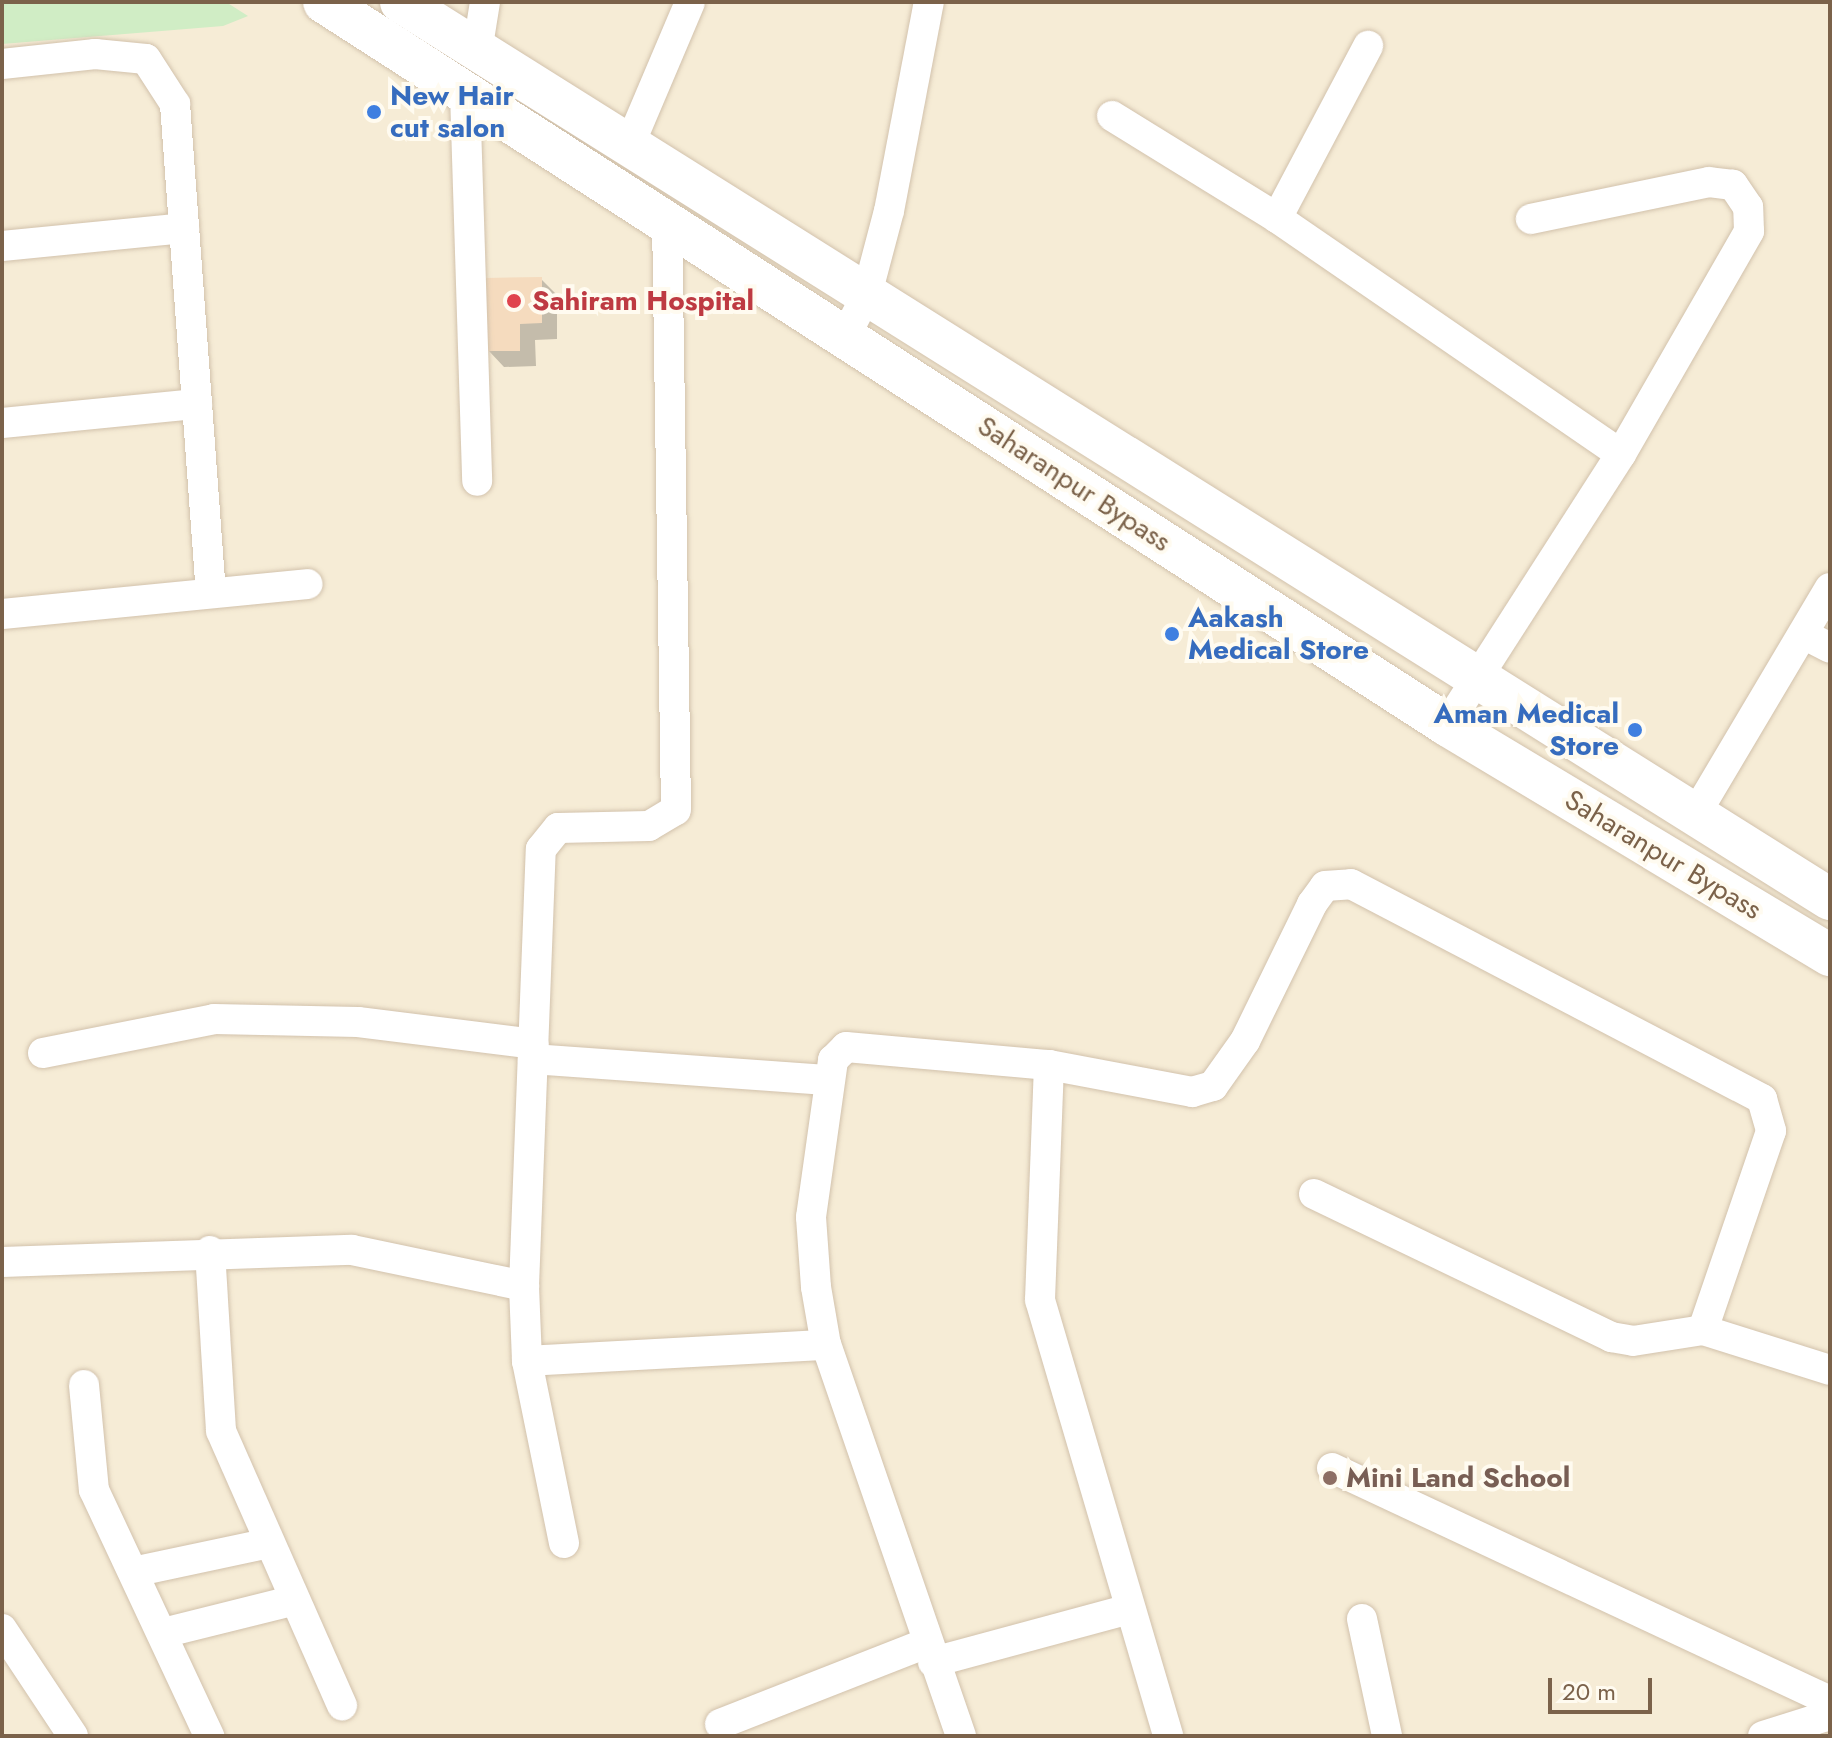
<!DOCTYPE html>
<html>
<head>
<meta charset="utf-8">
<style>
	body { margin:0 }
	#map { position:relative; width:1832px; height:1738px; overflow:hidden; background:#fef8e9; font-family:Jost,sans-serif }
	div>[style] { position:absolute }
	.residential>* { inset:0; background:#f6ecd6 }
	.green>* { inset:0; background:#d0edc5 }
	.shadow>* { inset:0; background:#0003 }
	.building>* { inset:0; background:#f5dbbe }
	.roads { filter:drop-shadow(0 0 2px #d2c2ac) drop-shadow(0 0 2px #d2c2ac) }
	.minor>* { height:30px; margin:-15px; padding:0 15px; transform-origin:15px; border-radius:15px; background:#fff }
	.secondary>* { height:42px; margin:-21px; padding:0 21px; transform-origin:21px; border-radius:21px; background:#fff }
	.dots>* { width:22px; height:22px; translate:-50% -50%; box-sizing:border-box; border:4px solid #fffbf0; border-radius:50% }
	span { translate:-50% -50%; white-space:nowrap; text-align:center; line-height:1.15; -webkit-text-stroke:8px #fffbf0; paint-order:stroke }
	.shop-label { font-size:28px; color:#366cbe; font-weight:700 }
	.left { translate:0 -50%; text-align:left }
	.right { translate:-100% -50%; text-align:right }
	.health-label { font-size:28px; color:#be3a42; font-weight:700 }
	.street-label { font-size:28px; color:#7b624a }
	.education-label { font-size:28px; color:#785e54; font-weight:700 }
	.frame { position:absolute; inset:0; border:4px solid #7b624a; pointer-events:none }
	.scale { position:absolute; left:1548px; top:1678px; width:104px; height:36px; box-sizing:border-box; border:4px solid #7b624a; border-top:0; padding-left:10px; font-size:24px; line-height:28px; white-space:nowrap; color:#7b624a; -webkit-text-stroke:6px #fffbf0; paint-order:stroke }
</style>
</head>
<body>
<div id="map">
	<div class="residential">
		<div style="clip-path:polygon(2px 2px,1830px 2px,1830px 1736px,2px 1736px)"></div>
	</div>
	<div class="green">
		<div style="clip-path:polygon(2px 2px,226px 2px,248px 16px,223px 26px,2px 44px)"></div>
	</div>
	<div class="shadow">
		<div style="clip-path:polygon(541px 279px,557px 295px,557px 339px,535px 340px,536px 366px,504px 367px,488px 350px)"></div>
	</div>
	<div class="building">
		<div style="clip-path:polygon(542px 277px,542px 323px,520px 324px,520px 351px,486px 351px,486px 278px)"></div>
	</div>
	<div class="roads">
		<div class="minor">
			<div style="left:477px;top:52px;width:51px;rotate:-80.9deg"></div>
			<div style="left:2px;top:64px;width:94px;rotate:-6.1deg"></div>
			<div style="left:95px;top:54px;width:51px;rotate:5.6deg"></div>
			<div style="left:146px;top:59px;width:54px;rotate:57.2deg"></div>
			<div style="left:175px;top:104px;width:490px;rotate:85.8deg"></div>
			<div style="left:465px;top:93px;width:388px;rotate:88.2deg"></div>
			<div style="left:1112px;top:116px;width:194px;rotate:31.7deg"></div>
			<div style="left:1277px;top:218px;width:417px;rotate:34.5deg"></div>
			<div style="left:629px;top:146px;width:156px;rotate:-67deg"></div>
			<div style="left:1277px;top:218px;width:195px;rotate:-62.1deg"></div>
			<div style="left:2px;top:246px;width:183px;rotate:-5.6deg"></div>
			<div style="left:846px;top:335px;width:46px;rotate:-62.9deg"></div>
			<div style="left:867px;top:294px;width:86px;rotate:-75.2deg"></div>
			<div style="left:889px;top:211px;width:213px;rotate:-79.2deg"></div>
			<div style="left:2px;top:423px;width:196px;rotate:-5.6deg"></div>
			<div style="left:2px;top:614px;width:307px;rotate:-5.6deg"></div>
			<div style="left:1803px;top:634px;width:30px;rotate:27deg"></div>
			<div style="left:1447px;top:725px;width:322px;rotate:-57.3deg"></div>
			<div style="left:1621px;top:454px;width:257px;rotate:-60.1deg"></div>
			<div style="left:1749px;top:231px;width:24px;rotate:-92deg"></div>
			<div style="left:1748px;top:207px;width:27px;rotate:-124deg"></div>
			<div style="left:1733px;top:185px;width:24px;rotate:-173deg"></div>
			<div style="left:1709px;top:182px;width:182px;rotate:168.3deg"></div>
			<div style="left:1695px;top:815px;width:264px;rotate:-59.3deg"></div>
			<div style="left:43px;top:1053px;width:174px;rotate:-11.2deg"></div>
			<div style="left:214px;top:1019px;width:144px;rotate:1.2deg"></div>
			<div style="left:358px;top:1022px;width:177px;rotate:7.1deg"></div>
			<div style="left:533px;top:1059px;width:297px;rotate:4.1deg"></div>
			<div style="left:1049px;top:1065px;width:235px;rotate:92.2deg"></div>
			<div style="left:1040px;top:1300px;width:454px;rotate:73.6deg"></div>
			<div style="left:1314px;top:1194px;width:330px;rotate:25.7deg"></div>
			<div style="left:1611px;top:1337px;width:22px;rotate:10deg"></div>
			<div style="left:1633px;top:1341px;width:71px;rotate:-8.9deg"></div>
			<div style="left:1703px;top:1330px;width:133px;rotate:17.5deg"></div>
			<div style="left:210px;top:1251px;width:180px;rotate:86.5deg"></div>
			<div style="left:221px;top:1431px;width:300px;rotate:66.2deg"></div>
			<div style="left:2px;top:1262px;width:350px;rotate:-2deg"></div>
			<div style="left:352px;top:1250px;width:176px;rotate:11.8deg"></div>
			<div style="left:527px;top:1361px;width:299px;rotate:-3.1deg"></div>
			<div style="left:84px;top:1385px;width:105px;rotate:84.6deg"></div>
			<div style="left:94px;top:1490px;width:272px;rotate:64.9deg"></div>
			<div style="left:1332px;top:1468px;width:550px;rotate:25.07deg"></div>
			<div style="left:564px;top:1543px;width:186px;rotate:-101.5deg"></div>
			<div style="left:527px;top:1361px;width:75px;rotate:-92.3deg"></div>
			<div style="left:524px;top:1286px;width:437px;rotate:-87.8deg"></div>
			<div style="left:541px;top:849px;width:27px;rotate:-51deg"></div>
			<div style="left:558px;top:828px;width:91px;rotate:-1.3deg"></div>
			<div style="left:649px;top:826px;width:31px;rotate:-31deg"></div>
			<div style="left:676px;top:810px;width:590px;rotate:-90.87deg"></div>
			<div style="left:133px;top:1572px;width:139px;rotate:-12deg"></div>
			<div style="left:1362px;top:1619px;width:120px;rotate:77.9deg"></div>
			<div style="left:2px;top:1629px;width:128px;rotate:56.4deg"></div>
			<div style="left:163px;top:1633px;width:136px;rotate:-14deg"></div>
			<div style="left:933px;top:1662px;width:200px;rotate:-15.1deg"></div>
			<div style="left:720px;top:1724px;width:222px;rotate:-21.4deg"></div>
			<div style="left:961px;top:1736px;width:414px;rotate:-109deg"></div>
			<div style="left:826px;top:1345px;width:59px;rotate:-99.8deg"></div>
			<div style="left:816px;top:1287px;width:70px;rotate:-94.1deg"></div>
			<div style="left:811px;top:1217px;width:159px;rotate:-82deg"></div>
			<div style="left:833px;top:1060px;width:18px;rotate:-45deg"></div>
			<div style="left:846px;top:1047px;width:204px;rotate:5.1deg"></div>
			<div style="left:1049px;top:1065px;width:146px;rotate:10.7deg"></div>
			<div style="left:1192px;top:1092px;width:22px;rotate:-16deg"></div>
			<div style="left:1213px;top:1086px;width:55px;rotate:-54.6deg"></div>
			<div style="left:1245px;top:1041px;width:153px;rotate:-63.9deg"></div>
			<div style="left:1312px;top:904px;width:22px;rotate:-54deg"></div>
			<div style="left:1325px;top:886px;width:26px;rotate:-4deg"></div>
			<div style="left:1351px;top:884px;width:464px;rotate:27.6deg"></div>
			<div style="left:1762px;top:1099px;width:33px;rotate:74deg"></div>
			<div style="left:1771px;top:1131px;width:210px;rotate:108.9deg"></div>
			<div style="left:1763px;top:1736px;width:70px;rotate:-17.4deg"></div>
		</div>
		<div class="secondary">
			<div style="left:324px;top:2px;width:1336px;rotate:32.77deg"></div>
			<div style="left:1447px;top:725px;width:447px;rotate:31deg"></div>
			<div style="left:401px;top:2px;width:1687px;rotate:32.12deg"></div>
		</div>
	</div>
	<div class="dots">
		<div style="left:374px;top:112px;background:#3f7fe0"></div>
		<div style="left:514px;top:301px;background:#e0444e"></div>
		<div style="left:1172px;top:634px;background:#3f7fe0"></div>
		<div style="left:1635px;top:730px;background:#3f7fe0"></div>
		<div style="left:1330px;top:1478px;background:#8d6e63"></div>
	</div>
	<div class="shop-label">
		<span class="left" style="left:390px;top:112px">New Hair<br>cut salon</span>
		<span class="left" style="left:1188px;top:634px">Aakash<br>Medical Store</span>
		<span class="right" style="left:1619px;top:730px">Aman Medical<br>Store</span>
	</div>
	<div class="health-label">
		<span class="left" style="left:532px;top:301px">Sahiram Hospital</span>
	</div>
	<div class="street-label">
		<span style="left:1074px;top:484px;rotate:33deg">Saharanpur Bypass</span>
		<span style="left:1663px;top:855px;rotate:31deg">Saharanpur Bypass</span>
	</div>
	<div class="education-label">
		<span class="left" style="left:1346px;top:1478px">Mini Land School</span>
	</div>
	<div class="frame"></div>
	<div class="scale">20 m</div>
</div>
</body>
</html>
